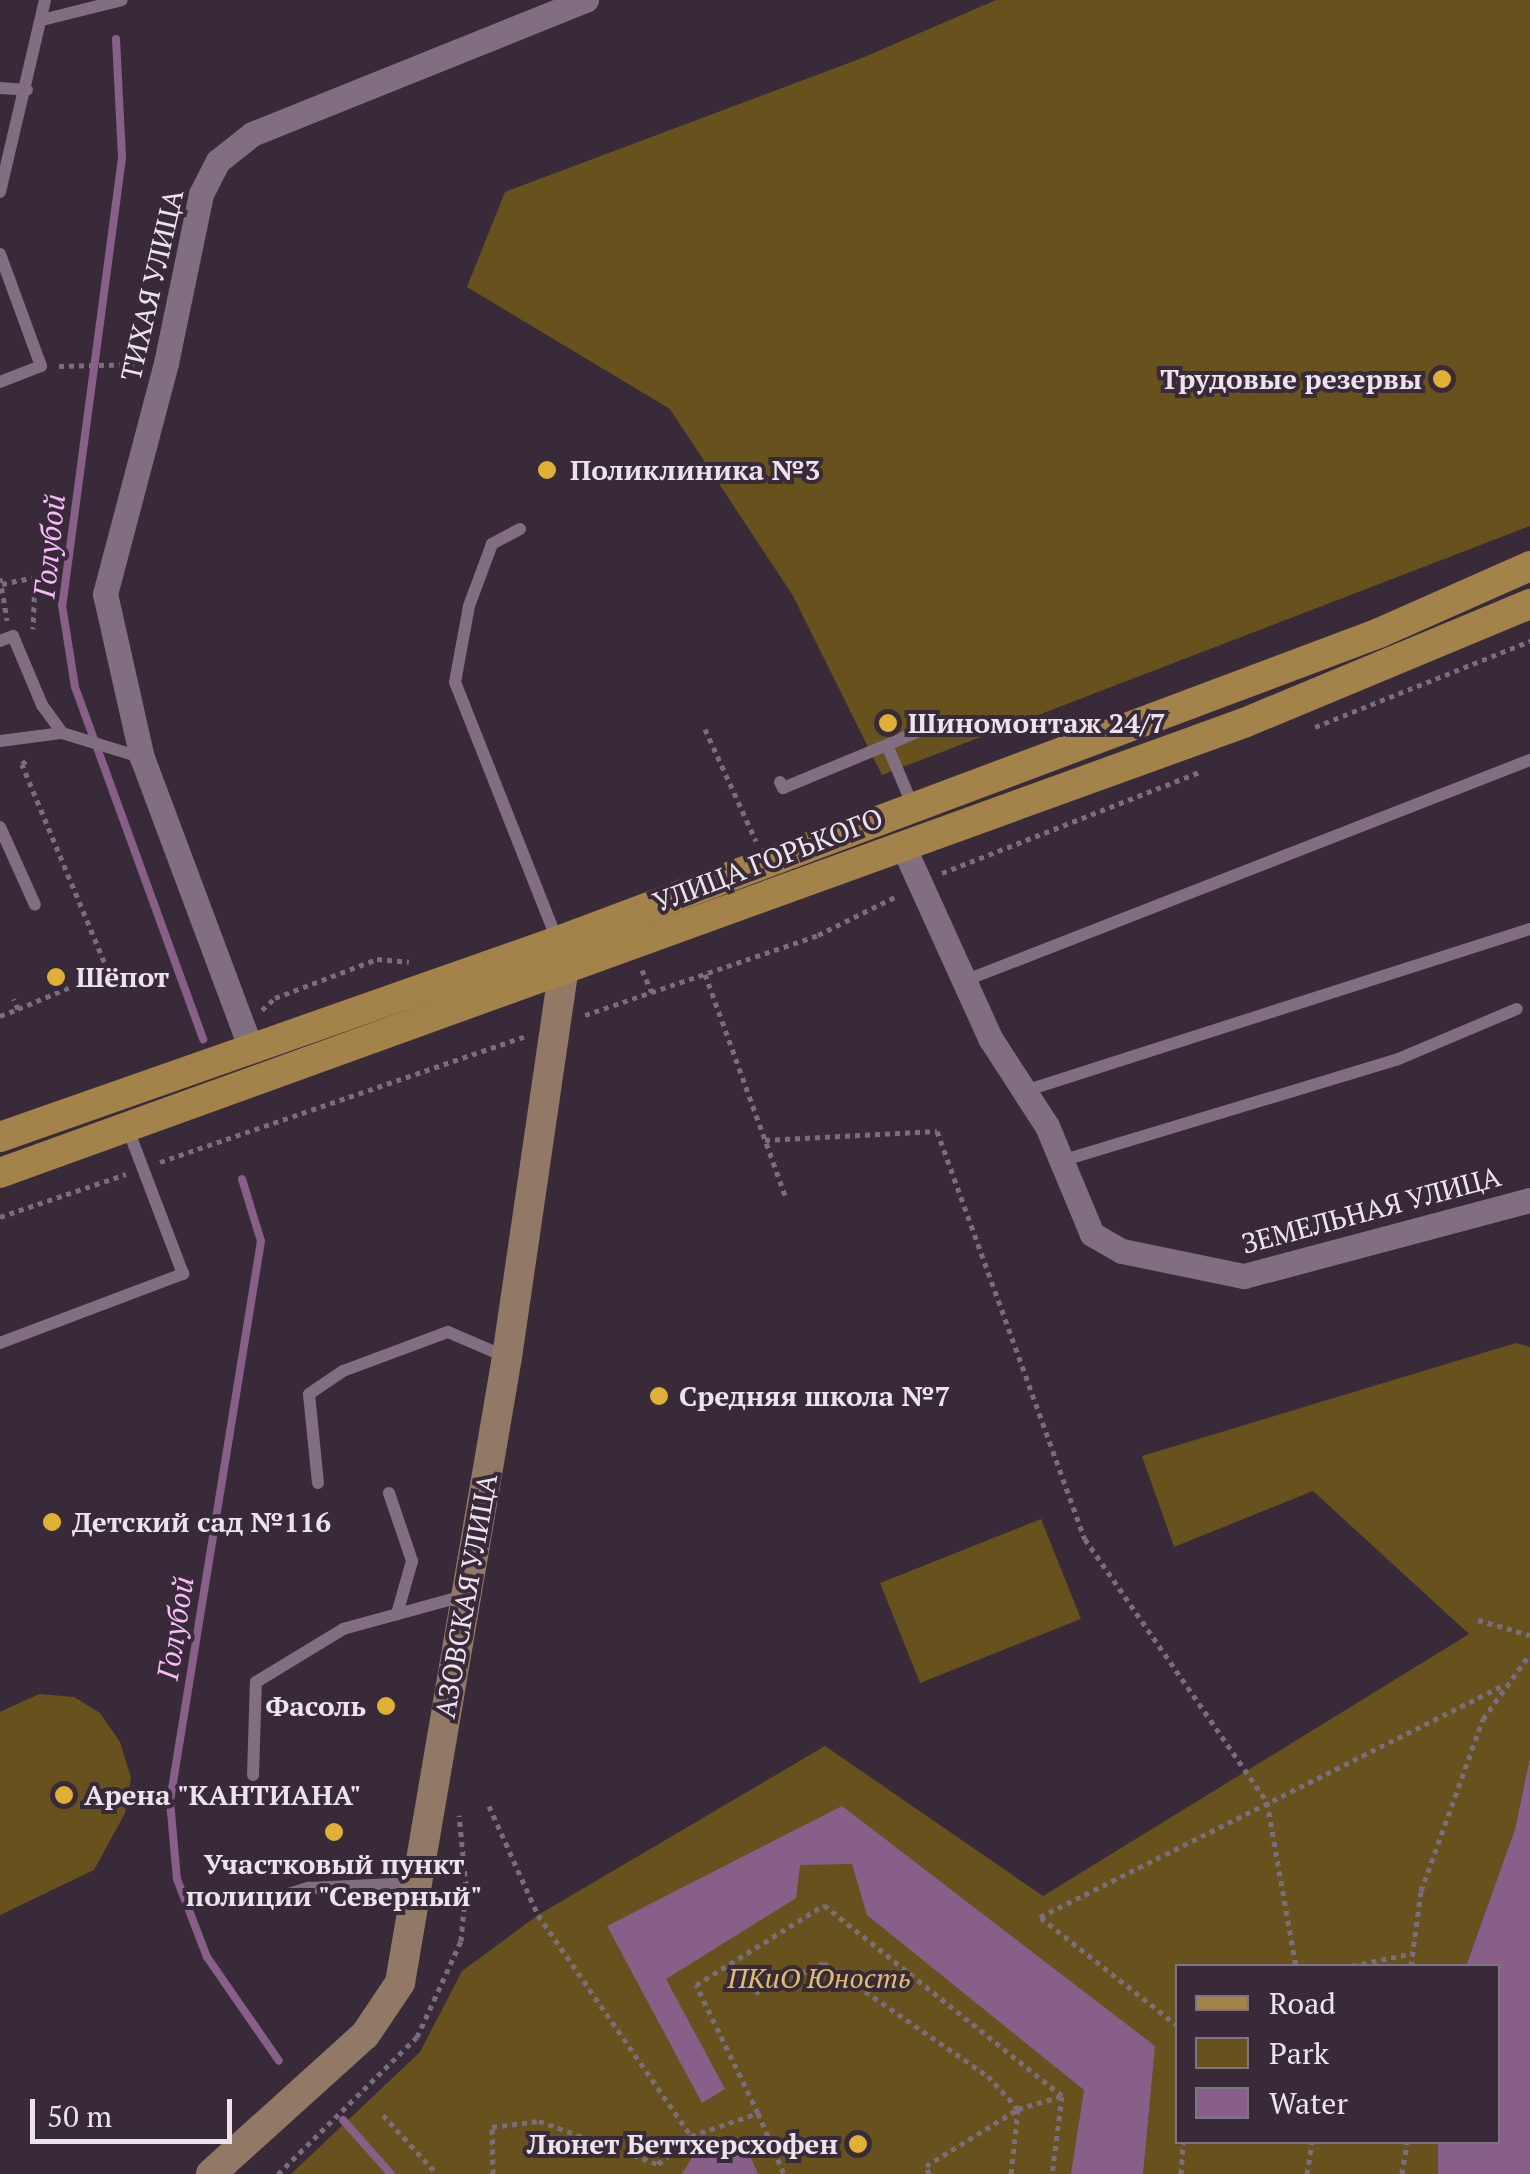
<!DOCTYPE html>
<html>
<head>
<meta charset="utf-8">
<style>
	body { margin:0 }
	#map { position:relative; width:1530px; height:2174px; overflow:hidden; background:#392a3a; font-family:"PT Serif",serif }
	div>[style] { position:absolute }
	.green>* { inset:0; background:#67511d }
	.water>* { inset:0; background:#875f88 }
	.stream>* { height:8px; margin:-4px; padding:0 4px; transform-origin:4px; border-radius:4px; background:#875f88 }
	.path>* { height:5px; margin-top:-2.5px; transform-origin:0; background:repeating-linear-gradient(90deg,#7b6e7c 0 5px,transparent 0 10px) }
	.lane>* { height:12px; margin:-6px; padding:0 6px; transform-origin:6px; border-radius:6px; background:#816f81 }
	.street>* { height:25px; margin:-12.5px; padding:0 12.5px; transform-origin:12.5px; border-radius:12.5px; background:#816f81 }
	.secondary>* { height:30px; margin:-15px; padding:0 15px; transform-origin:15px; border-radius:15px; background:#927965 }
	.primary>* { height:30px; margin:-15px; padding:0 15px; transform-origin:15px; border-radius:15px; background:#a38349 }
	.dots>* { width:28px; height:28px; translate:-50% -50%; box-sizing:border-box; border:5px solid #392a3a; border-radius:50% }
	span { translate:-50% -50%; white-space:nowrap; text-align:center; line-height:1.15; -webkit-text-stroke:8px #392a3a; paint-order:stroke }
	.street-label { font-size:28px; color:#ede3ed }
	.poi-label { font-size:28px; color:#ede3ed; font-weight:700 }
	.right { translate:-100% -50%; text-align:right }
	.left { translate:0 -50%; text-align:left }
	.park-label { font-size:28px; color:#e0bc6b; font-style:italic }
	.water-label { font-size:30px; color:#f8bafa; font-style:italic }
	.legend { position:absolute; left:1175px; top:1964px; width:325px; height:180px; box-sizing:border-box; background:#392a3a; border:2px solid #817482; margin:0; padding:12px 18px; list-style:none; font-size:30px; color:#ede3ed }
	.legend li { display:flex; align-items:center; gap:20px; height:50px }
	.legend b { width:50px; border:2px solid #817482 }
	.scale { position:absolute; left:30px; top:2099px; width:202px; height:45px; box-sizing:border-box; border:5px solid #ede3ed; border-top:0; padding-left:12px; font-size:30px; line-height:35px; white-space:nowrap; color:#ede3ed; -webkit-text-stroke:8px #392a3a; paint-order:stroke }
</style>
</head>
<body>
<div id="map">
	<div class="green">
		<div style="clip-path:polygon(996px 0,1530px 0,1530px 526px,882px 775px,793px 596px,670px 409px,467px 287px,505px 192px,862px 58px)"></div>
		<div style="clip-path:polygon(1516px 1343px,1530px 1347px,1530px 1757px,1515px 1829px,1466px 1966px,1178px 1966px,1178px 2142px,1438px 2142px,1438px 2174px,291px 2174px,420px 2052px,462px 1971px,538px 1915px,825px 1746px,1043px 1896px,1469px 1634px,1313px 1491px,1174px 1547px,1142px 1456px)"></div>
		<div style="clip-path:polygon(1041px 1519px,1081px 1619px,920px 1683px,880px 1583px)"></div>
		<div style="clip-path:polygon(39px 1694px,74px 1697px,100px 1713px,120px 1742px,131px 1778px,125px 1813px,94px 1870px,0 1915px,0 1712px)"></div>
	</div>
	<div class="water">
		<div style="clip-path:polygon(1530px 1757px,1530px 2174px,1438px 2174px,1438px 2142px,1498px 2142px,1498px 1966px,1466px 1966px,1515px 1829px)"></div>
		<div style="clip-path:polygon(842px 1806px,1155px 2046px,1143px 2174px,1071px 2174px,1084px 2090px,867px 1915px,852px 1864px,800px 1865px,796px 1898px,666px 1979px,725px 2089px,702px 2103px,607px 1926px)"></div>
		<div style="clip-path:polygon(728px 2136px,744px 2142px,758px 2174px,682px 2174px,695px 2153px)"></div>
	</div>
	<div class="stream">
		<div style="left:116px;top:39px;width:119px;rotate:87.1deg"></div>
		<div style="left:122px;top:158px;width:451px;rotate:97.6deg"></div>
		<div style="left:62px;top:605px;width:83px;rotate:81deg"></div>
		<div style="left:75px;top:687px;width:375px;rotate:70deg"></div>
		<div style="left:242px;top:1179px;width:65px;rotate:73deg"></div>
		<div style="left:261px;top:1241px;width:567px;rotate:99.23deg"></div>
		<div style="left:170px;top:1801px;width:78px;rotate:84.9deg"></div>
		<div style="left:177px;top:1879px;width:84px;rotate:69deg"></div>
		<div style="left:207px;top:1957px;width:126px;rotate:55.3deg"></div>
		<div style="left:343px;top:2120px;width:72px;rotate:48.4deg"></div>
	</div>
	<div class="path">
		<div style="left:59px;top:366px;width:84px;rotate:-1.4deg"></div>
		<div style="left:0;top:578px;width:43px;rotate:80.5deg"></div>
		<div style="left:2px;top:584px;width:34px;rotate:-12deg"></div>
		<div style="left:35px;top:577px;width:52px;rotate:92.2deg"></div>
		<div style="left:1315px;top:727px;width:232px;rotate:-21.8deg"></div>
		<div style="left:705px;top:729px;width:123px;rotate:65.5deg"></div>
		<div style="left:942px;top:873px;width:279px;rotate:-21.4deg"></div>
		<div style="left:642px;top:970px;width:24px;rotate:66deg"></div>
		<div style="left:705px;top:974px;width:238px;rotate:70.1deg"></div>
		<div style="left:18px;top:1009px;width:98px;rotate:-22.9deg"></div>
		<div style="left:108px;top:971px;width:224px;rotate:-112.6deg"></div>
		<div style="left:22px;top:764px;width:10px;rotate:-37deg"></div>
		<div style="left:262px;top:1010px;width:18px;rotate:-43deg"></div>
		<div style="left:275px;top:998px;width:109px;rotate:-20.9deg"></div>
		<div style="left:377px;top:959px;width:32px;rotate:5deg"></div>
		<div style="left:585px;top:1015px;width:246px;rotate:-18.9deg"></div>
		<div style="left:818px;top:935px;width:88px;rotate:-26.3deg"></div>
		<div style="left:0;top:1016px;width:19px;rotate:-21deg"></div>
		<div style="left:18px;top:1009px;width:11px;rotate:-112deg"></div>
		<div style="left:765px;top:1140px;width:172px;rotate:-3deg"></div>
		<div style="left:937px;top:1131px;width:434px;rotate:70.1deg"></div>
		<div style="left:1085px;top:1539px;width:320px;rotate:55.3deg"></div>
		<div style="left:1267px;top:1802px;width:167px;rotate:80deg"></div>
		<div style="left:160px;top:1162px;width:389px;rotate:-19deg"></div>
		<div style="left:0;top:1217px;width:133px;rotate:-18.8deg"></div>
		<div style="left:1478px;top:1620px;width:54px;rotate:16.1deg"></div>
		<div style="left:489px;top:1806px;width:120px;rotate:65.8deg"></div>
		<div style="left:538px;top:1915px;width:269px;rotate:55.3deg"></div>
		<div style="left:1352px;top:1966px;width:62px;rotate:-12deg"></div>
		<div style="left:1411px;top:1966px;width:76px;rotate:-82.4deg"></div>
		<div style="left:1421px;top:1891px;width:183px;rotate:-70.2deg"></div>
		<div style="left:1483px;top:1719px;width:80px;rotate:-54.1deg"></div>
		<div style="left:755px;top:1993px;width:75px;rotate:-23.5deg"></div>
		<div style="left:824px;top:1963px;width:199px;rotate:34.6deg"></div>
		<div style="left:988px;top:2076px;width:45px;rotate:47.7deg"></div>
		<div style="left:1018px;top:2109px;width:65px;rotate:96.1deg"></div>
		<div style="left:1178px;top:2026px;width:176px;rotate:-141.7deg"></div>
		<div style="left:1040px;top:1917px;width:519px;rotate:-26.57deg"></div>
		<div style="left:758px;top:2113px;width:142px;rotate:-115.8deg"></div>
		<div style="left:696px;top:1985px;width:151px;rotate:-32deg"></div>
		<div style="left:824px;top:1905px;width:305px;rotate:38.7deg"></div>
		<div style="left:1062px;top:2096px;width:79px;rotate:97.3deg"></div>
		<div style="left:383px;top:2115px;width:80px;rotate:47.5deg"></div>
		<div style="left:278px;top:2174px;width:195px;rotate:-44.6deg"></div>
		<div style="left:417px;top:2037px;width:106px;rotate:-65.4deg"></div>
		<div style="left:461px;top:1941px;width:55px;rotate:-84.8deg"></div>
		<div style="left:466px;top:1886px;width:71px;rotate:-95.6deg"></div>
		<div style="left:493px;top:2174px;width:47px;rotate:-91.2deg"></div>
		<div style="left:492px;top:2127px;width:47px;rotate:-7.3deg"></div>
		<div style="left:539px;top:2121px;width:127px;rotate:19.9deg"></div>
		<div style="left:658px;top:2164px;width:43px;rotate:-40.3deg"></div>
		<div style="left:691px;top:2136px;width:71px;rotate:-18.9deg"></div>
		<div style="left:758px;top:2113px;width:66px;rotate:66.9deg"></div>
		<div style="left:929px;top:2174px;width:9px;rotate:-111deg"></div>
		<div style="left:926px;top:2166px;width:108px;rotate:-31.8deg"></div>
		<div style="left:1018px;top:2109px;width:46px;rotate:-16.5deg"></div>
		<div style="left:1181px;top:2174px;width:32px;rotate:-86deg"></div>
		<div style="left:1307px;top:2174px;width:32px;rotate:-81deg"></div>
		<div style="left:1402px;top:2174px;width:32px;rotate:-81deg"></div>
	</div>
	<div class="lane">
		<div style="left:42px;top:20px;width:82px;rotate:-14deg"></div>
		<div style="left:0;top:88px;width:27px;rotate:4deg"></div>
		<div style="left:0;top:192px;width:197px;rotate:-76.8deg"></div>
		<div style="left:0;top:254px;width:119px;rotate:69.9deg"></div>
		<div style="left:41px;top:366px;width:44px;rotate:158.7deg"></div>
		<div style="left:520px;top:529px;width:32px;rotate:152deg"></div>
		<div style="left:492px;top:544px;width:66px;rotate:110.4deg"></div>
		<div style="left:469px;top:606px;width:77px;rotate:100.4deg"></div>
		<div style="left:455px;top:682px;width:277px;rotate:68.4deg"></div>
		<div style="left:0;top:641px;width:14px;rotate:-21deg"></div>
		<div style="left:13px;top:636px;width:75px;rotate:67.2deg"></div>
		<div style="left:42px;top:705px;width:34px;rotate:54deg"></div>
		<div style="left:62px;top:733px;width:82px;rotate:17.1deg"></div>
		<div style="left:0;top:741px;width:63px;rotate:-7.4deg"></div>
		<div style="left:780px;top:782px;width:7px;rotate:63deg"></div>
		<div style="left:783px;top:788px;width:113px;rotate:-22.5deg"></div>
		<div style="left:912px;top:804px;width:64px;rotate:-113deg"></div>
		<div style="left:887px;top:745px;width:43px;rotate:-23.6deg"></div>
		<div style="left:0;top:827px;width:85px;rotate:65.8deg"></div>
		<div style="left:964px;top:981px;width:608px;rotate:-21.33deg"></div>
		<div style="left:1028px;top:1090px;width:527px;rotate:-17.78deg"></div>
		<div style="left:1061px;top:1161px;width:350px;rotate:-16.8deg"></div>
		<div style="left:1396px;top:1060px;width:131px;rotate:-22.9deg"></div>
		<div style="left:0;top:1343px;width:196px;rotate:-20.7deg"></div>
		<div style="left:183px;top:1274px;width:155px;rotate:-110.8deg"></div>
		<div style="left:318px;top:1483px;width:89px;rotate:-95.8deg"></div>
		<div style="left:309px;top:1394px;width:41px;rotate:-34.1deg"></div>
		<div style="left:343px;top:1371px;width:112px;rotate:-20.4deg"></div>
		<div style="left:448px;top:1332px;width:61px;rotate:23.2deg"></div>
		<div style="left:389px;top:1493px;width:72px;rotate:71.3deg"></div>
		<div style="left:412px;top:1561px;width:55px;rotate:105.8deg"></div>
		<div style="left:253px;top:1775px;width:93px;rotate:-88.2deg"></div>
		<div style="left:256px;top:1682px;width:102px;rotate:-31.3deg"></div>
		<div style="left:343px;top:1629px;width:125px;rotate:-15.3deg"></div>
		<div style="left:272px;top:1899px;width:39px;rotate:-17deg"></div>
		<div style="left:309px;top:1888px;width:106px;rotate:-2.7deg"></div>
	</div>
	<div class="street">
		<div style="left:903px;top:846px;width:211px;rotate:65.6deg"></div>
		<div style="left:990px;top:1038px;width:105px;rotate:57.1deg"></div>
		<div style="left:1047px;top:1126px;width:117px;rotate:67.4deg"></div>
		<div style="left:1092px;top:1234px;width:34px;rotate:30deg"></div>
		<div style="left:1122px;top:1251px;width:125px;rotate:11.6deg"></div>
		<div style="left:1244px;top:1276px;width:296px;rotate:-14.9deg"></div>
		<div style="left:251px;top:1049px;width:311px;rotate:-110.5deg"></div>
		<div style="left:142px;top:758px;width:168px;rotate:-102.7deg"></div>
		<div style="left:105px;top:594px;width:239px;rotate:-75.2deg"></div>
		<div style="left:166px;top:363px;width:173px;rotate:-78.3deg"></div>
		<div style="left:201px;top:194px;width:37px;rotate:-63deg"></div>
		<div style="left:218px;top:161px;width:43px;rotate:-38.5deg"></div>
		<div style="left:252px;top:134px;width:360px;rotate:-21.9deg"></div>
	</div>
	<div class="secondary">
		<div style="left:211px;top:2174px;width:207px;rotate:-42.1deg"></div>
		<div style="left:365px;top:2035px;width:63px;rotate:-56.1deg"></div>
		<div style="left:400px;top:1983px;width:635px;rotate:-80.3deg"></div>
		<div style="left:507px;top:1357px;width:393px;rotate:-81.7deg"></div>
		<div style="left:564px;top:968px;width:23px;rotate:-103deg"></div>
	</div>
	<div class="primary">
		<div style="left:0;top:1137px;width:591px;rotate:-19.35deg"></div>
		<div style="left:558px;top:941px;width:877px;rotate:-20.56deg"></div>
		<div style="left:1379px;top:633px;width:165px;rotate:-23.9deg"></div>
		<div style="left:0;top:1173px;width:1323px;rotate:-19.89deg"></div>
		<div style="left:1244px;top:723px;width:310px;rotate:-22.6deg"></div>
	</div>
	<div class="dots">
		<div style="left:1442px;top:379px;background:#e0b034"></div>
		<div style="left:547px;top:470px;background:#e0b034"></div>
		<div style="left:888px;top:723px;background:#e0b034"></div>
		<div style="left:56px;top:977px;background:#e0b034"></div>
		<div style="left:659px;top:1396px;background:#e0b034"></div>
		<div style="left:52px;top:1522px;background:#e0b034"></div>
		<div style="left:386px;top:1706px;background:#e0b034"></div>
		<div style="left:64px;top:1795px;background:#e0b034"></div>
		<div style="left:334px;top:1832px;background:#e0b034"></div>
		<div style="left:858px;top:2144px;background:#e0b034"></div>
	</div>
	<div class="street-label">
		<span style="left:152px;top:285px;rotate:-77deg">ТИХАЯ УЛИЦА</span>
		<span style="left:768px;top:860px;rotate:-21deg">УЛИЦА ГОРЬКОГО</span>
		<span style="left:1371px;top:1210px;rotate:-15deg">ЗЕМЕЛЬНАЯ УЛИЦА</span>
		<span style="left:466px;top:1596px;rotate:-80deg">АЗОВСКАЯ УЛИЦА</span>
	</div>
	<div class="poi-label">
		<span class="right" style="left:1422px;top:379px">Трудовые резервы</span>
		<span class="left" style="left:570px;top:470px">Поликлиника №3</span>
		<span class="left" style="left:908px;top:723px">Шиномонтаж 24/7</span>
		<span class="left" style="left:76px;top:977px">Шёпот</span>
		<span class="left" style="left:679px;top:1396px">Средняя школа №7</span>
		<span class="left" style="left:72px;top:1522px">Детский сад №116</span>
		<span class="right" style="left:366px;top:1706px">Фасоль</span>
		<span class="left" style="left:84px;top:1795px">Арена "КАНТИАНА"</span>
		<span style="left:334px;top:1880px">Участковый пункт<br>полиции "Северный"</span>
		<span class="right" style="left:838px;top:2144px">Люнет Беттхерсхофен</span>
	</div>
	<div class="park-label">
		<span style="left:819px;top:1978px">ПКиО Юность</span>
	</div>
	<div class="water-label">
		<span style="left:49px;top:546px;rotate:-84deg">Голубой</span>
		<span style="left:175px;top:1628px;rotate:-81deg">Голубой</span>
	</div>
	<ul class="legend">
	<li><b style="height:12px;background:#a38349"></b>Road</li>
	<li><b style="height:28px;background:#67511d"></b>Park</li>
	<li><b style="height:28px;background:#875f88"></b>Water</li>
	</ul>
	<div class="scale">50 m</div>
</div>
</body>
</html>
